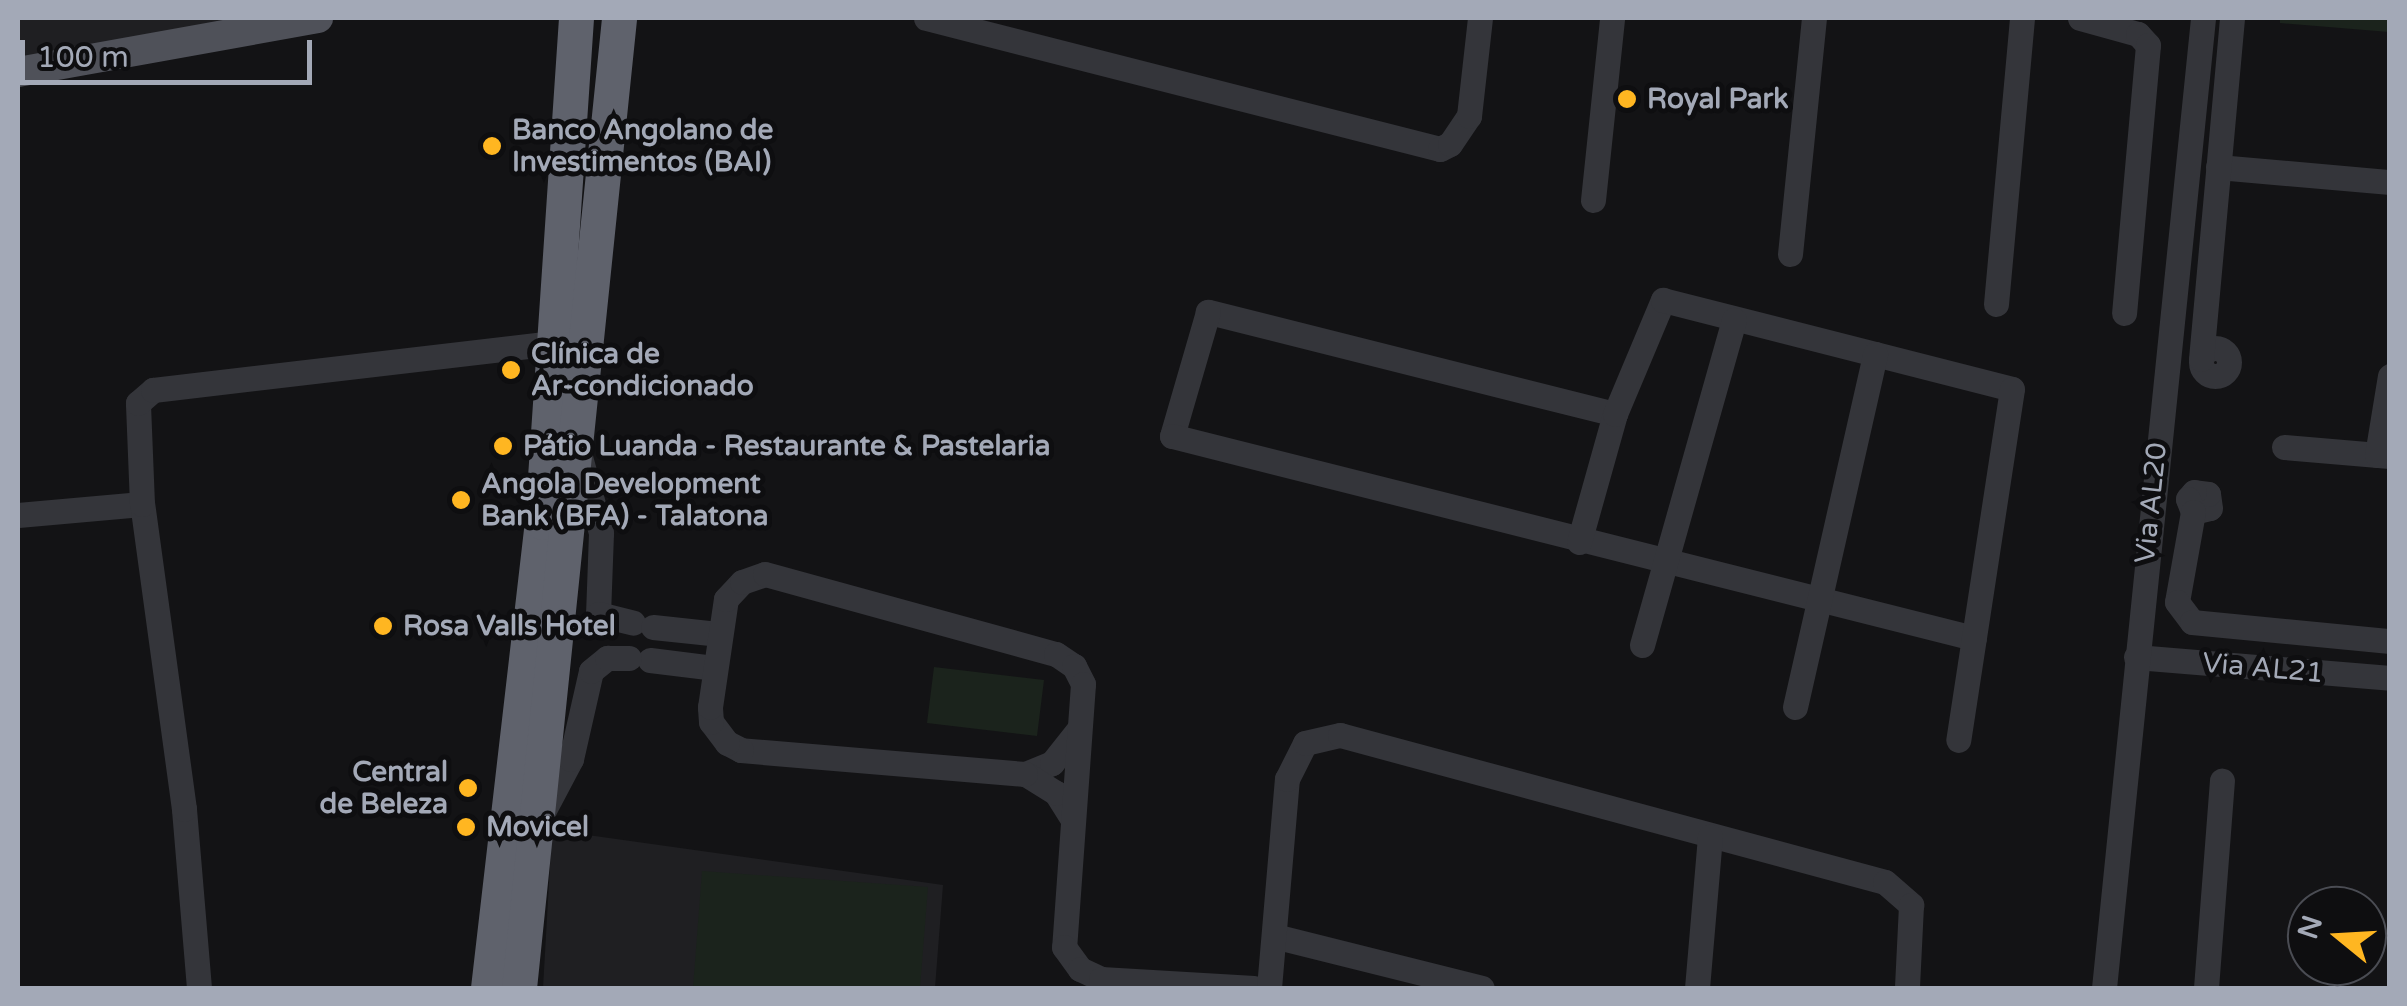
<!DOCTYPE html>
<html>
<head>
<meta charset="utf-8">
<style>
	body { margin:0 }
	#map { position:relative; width:2407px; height:1006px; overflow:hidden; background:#131315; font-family:"Varela Round",sans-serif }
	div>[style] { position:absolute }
	.built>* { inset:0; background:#1f1f22 }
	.green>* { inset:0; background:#1b231c }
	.minor>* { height:25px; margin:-12.5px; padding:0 12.5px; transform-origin:12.5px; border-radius:12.5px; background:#34353a }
	.minor>.ring { margin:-12.5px; padding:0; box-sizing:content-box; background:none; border:25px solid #34353a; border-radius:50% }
	.major>* { height:30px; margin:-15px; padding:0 15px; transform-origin:15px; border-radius:15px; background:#4f5159 }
	.highway>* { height:35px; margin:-17.5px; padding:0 17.5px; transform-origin:17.5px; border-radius:17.5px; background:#5f626c }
	.dots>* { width:28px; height:28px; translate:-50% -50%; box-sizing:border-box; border:5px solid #0e0e10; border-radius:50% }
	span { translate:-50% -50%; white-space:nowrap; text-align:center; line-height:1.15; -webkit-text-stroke:10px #0e0e10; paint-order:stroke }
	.poi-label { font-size:28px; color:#a3a9b7; font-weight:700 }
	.left { translate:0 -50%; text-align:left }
	.right { translate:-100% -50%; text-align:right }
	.street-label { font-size:28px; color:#a3a9b7 }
	.frame { position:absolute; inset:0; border:20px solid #a3a9b7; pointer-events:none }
	.north { position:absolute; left:2287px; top:886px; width:100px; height:100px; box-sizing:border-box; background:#0e0e10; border:2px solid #4a4c53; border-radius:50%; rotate:288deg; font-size:28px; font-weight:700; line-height:40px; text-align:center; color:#a3a9b7 }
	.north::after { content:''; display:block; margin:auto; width:35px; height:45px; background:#ffb621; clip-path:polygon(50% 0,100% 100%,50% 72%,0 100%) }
	.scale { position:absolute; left:20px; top:40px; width:292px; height:45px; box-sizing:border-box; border:5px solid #a3a9b7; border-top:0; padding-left:12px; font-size:30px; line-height:35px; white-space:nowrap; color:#a3a9b7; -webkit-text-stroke:8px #0e0e10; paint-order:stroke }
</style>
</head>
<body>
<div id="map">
	<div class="built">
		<div style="clip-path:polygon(18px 18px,263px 18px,18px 67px)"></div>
		<div style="clip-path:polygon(552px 830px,943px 885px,935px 988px,543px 988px)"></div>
	</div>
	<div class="green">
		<div style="clip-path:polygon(2280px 18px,2389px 18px,2389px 32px,2280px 23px)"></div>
		<div style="clip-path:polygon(934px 667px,1044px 680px,1037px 736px,927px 723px)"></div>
		<div style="clip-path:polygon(702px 871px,928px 887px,920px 988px,693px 988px)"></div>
	</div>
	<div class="minor">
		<div style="left:926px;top:18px;width:530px;rotate:14.3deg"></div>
		<div style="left:1440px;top:149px;width:11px;rotate:-27deg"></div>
		<div style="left:1450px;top:144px;width:34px;rotate:-56deg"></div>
		<div style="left:1469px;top:116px;width:99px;rotate:-83.6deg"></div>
		<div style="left:2080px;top:18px;width:60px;rotate:15.4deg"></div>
		<div style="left:2138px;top:34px;width:15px;rotate:48deg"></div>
		<div style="left:2148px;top:45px;width:269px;rotate:95.1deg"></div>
		<div style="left:2218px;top:167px;width:173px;rotate:5deg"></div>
		<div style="left:1593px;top:200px;width:183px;rotate:-84deg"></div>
		<div style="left:1790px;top:254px;width:237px;rotate:-84.2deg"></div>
		<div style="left:1996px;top:304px;width:287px;rotate:-84.8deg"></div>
		<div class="ring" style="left:2201px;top:348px;width:3px;height:3px"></div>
		<div style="left:2201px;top:359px;width:342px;rotate:-84.8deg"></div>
		<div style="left:1615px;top:414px;width:420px;rotate:-165.9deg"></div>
		<div style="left:1208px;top:312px;width:129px;rotate:106.2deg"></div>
		<div style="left:1172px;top:436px;width:827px;rotate:14.14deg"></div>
		<div style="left:2284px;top:447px;width:106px;rotate:4.9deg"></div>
		<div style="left:579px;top:453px;width:83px;rotate:74.6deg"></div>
		<div style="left:601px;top:533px;width:81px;rotate:92.1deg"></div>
		<div style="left:598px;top:614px;width:36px;rotate:14deg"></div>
		<div style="left:2377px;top:455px;width:80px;rotate:-80.7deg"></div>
		<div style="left:2193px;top:512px;width:17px;rotate:-13deg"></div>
		<div style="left:2210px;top:508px;width:14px;rotate:-98deg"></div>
		<div style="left:2208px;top:494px;width:14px;rotate:-172deg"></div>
		<div style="left:2194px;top:492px;width:9px;rotate:131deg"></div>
		<div style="left:2188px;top:499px;width:14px;rotate:69deg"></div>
		<div style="left:2193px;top:512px;width:91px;rotate:100.1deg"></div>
		<div style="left:2177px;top:602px;width:25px;rotate:53deg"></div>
		<div style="left:2192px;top:622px;width:199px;rotate:5.5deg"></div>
		<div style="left:18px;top:515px;width:124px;rotate:-5.1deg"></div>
		<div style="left:1579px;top:542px;width:133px;rotate:-74.3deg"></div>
		<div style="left:1615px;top:414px;width:124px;rotate:-67.2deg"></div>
		<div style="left:1663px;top:300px;width:360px;rotate:14.3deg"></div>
		<div style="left:2012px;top:389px;width:355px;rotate:98.7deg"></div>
		<div style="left:653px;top:627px;width:65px;rotate:6.1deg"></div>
		<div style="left:1642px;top:645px;width:338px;rotate:-74.2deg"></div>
		<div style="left:2136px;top:657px;width:255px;rotate:4.7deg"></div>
		<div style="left:650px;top:660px;width:64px;rotate:7.1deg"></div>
		<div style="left:1795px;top:707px;width:362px;rotate:-77.2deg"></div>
		<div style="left:1025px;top:774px;width:29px;rotate:-22deg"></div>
		<div style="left:1052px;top:763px;width:43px;rotate:-51.5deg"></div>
		<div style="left:543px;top:812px;width:60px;rotate:-62.2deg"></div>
		<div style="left:571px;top:759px;width:90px;rotate:-77.2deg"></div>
		<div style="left:591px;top:671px;width:21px;rotate:-39deg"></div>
		<div style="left:607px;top:658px;width:22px"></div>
		<div style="left:1073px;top:820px;width:32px;rotate:-122deg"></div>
		<div style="left:1056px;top:793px;width:36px;rotate:-148deg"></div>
		<div style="left:1025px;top:774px;width:285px;rotate:-175.2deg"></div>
		<div style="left:741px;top:750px;width:16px;rotate:-153deg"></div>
		<div style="left:727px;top:743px;width:26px;rotate:-127deg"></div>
		<div style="left:711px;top:722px;width:15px;rotate:-94deg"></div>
		<div style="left:710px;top:707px;width:109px;rotate:-81.6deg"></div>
		<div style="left:726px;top:599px;width:23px;rotate:-47deg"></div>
		<div style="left:742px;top:582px;width:24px;rotate:-19deg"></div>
		<div style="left:765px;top:574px;width:302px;rotate:15.4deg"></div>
		<div style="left:1056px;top:654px;width:22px;rotate:34deg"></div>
		<div style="left:1074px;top:666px;width:20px;rotate:63deg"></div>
		<div style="left:1083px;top:684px;width:264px;rotate:94.1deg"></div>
		<div style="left:1064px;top:947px;width:27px;rotate:54deg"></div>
		<div style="left:1080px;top:969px;width:23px;rotate:25deg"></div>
		<div style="left:1101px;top:979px;width:153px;rotate:3.4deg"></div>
		<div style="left:1274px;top:936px;width:214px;rotate:14deg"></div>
		<div style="left:199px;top:988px;width:180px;rotate:-94.8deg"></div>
		<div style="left:184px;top:809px;width:308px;rotate:-97.8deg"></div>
		<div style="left:142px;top:504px;width:101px;rotate:-92.3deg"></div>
		<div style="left:138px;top:403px;width:20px;rotate:-41deg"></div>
		<div style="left:153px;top:390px;width:403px;rotate:-6.7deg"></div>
		<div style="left:1269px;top:988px;width:210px;rotate:-85.1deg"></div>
		<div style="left:1287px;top:779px;width:40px;rotate:-63.4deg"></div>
		<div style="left:1305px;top:743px;width:36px;rotate:-13deg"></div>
		<div style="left:1340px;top:735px;width:564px;rotate:15.09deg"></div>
		<div style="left:1885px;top:882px;width:35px;rotate:41deg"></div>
		<div style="left:1911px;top:905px;width:83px;rotate:92.8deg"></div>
		<div style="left:1697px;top:988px;width:152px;rotate:-85.1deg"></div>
		<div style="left:2104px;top:988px;width:975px;rotate:-84.17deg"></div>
		<div style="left:2206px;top:988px;width:208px;rotate:-85.6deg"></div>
	</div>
	<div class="major">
		<div style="left:18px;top:72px;width:305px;rotate:-10.2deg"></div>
	</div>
	<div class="highway">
		<div style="left:488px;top:988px;width:469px;rotate:-83.4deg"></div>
		<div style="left:542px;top:522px;width:505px;rotate:-86.14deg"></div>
		<div style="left:519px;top:988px;width:975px;rotate:-84.11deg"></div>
	</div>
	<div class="dots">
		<div style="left:1627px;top:99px;background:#ffb621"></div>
		<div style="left:492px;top:146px;background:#ffb621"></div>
		<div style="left:511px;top:370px;background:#ffb621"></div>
		<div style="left:503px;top:446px;background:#ffb621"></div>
		<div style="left:461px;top:500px;background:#ffb621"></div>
		<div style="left:383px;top:626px;background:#ffb621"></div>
		<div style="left:468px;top:788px;background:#ffb621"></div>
		<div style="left:466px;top:827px;background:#ffb621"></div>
	</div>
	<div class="poi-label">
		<span class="left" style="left:1647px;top:99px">Royal Park</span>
		<span class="left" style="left:512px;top:146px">Banco Angolano de<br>Investimentos (BAI)</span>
		<span class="left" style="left:531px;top:370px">Clínica de<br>Ar-condicionado</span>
		<span class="left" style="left:523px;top:446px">Pátio Luanda - Restaurante &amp; Pastelaria</span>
		<span class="left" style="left:481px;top:500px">Angola Development<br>Bank (BFA) - Talatona</span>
		<span class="left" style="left:403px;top:626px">Rosa Valls Hotel</span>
		<span class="right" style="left:448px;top:788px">Central<br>de Beleza</span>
		<span class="left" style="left:486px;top:827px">Movicel</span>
	</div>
	<div class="street-label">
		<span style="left:2151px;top:503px;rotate:-84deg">Via AL20</span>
		<span style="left:2263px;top:668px;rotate:5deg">Via AL21</span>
	</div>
	<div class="frame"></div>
	<div class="north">N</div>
	<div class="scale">100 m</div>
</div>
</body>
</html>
